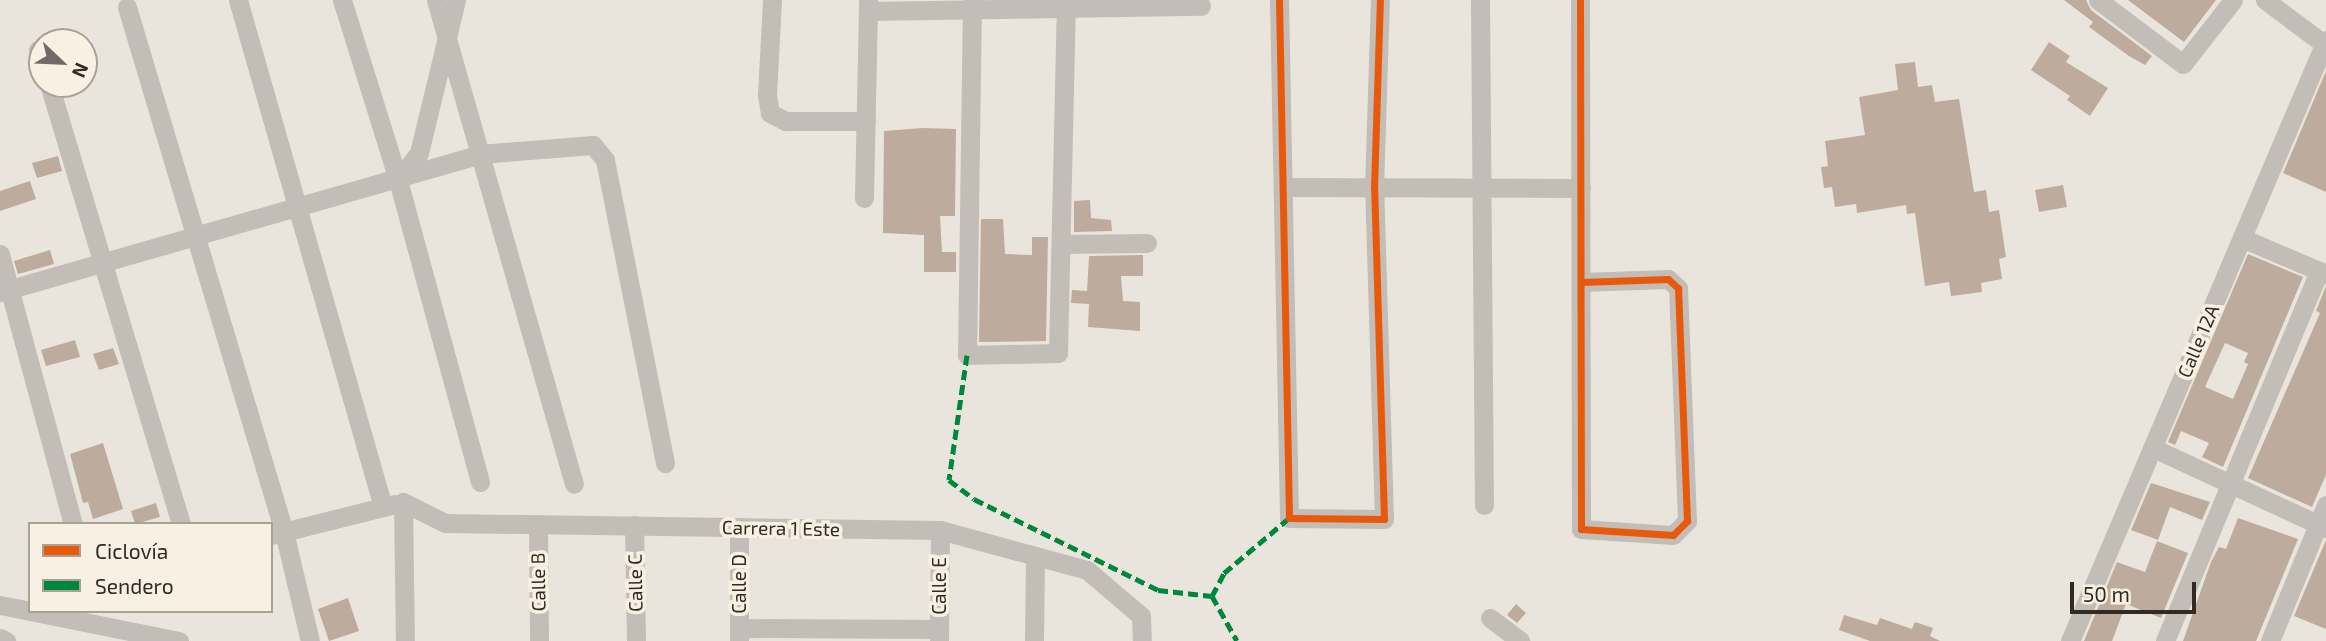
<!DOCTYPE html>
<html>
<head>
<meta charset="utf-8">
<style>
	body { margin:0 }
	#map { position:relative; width:2326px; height:641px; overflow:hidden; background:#eae5dc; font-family:"Exo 2",sans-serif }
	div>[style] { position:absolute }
	.building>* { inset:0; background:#bdab9e }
	.minor>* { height:19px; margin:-9.5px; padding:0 9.5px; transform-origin:9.5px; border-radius:9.5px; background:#c2bdb6 }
	.quiet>* { height:5px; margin-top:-2.5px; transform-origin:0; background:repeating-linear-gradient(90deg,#00873e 0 10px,transparent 0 15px) }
	.cycleway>* { height:7px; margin:-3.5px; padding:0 3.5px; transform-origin:3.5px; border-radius:3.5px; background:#e8590c }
	span { translate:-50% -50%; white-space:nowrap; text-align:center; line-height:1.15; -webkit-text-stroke:7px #f8f0e2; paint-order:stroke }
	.street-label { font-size:19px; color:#322a25 }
	.legend { position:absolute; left:28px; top:522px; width:245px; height:91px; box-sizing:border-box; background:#f8f0e2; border:2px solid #a9a196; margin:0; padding:9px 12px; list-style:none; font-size:21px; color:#322a25 }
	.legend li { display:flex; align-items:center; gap:14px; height:35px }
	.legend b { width:35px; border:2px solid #a9a196 }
	.north { position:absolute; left:28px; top:28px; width:70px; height:70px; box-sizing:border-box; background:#f8f0e2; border:2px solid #a9a196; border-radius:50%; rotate:113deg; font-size:19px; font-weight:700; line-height:28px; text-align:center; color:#322a25 }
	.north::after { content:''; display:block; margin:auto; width:24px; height:32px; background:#726b65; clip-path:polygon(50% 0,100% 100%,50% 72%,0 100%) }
	.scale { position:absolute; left:2070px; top:582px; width:126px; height:32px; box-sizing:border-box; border:4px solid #322a25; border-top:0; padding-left:9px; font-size:21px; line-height:24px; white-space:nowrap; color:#322a25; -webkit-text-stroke:5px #f8f0e2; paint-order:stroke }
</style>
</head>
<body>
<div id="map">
	<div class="building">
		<div style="clip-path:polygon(2064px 0,2086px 0,2091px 10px,2152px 56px,2145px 65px,2129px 56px,2089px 27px,2093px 22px)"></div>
		<div style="clip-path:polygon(2128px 0,2216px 0,2184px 42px)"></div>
		<div style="clip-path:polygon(2049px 42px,2070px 56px,2066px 62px,2108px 88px,2090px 116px,2067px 100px,2070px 96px,2031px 70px)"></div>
		<div style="clip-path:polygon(1915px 62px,1918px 87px,1932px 85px,1935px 102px,1959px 99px,1974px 192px,1986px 190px,1989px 212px,1999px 210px,2006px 257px,1999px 259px,2002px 279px,1981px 283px,1982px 292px,1951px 296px,1949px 282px,1925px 286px,1915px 213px,1907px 214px,1906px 205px,1857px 213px,1856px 204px,1835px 207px,1832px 187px,1824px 188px,1821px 167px,1828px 166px,1825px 141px,1865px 135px,1859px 97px,1898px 90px,1895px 64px)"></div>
		<div style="clip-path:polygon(2326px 71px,2326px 192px,2283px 173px)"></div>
		<div style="clip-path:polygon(923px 128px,956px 129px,955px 216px,940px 216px,942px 252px,956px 252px,956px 272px,924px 272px,924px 235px,883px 233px,884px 131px)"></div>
		<div style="clip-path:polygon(58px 156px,62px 171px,37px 178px,32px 163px)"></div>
		<div style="clip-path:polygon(30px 181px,36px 199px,0 211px,0 191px)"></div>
		<div style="clip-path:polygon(2063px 185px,2067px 207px,2039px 212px,2035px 190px)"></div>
		<div style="clip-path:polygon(1090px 200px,1091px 218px,1111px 220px,1112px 231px,1074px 232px,1074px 201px)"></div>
		<div style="clip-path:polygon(981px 219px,1003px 219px,1005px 254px,1032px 255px,1032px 237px,1048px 237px,1046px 341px,979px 342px)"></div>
		<div style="clip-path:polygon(50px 250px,54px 264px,18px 274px,14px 261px)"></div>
		<div style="clip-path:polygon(evenodd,2248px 254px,2303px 277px,2223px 467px,2202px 457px,2209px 443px,2181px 431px,2175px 445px,2168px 442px,2248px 254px,2225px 343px,2248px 353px,2244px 362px,2248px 364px,2233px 399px,2205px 387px,2225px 343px)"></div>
		<div style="clip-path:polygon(1143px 255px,1143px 276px,1121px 276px,1123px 301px,1140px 302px,1140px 331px,1088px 327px,1089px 304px,1071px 303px,1072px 290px,1087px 291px,1089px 256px)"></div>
		<div style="clip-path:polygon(2326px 286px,2326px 475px,2312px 507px,2248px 478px,2320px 313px,2316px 311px)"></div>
		<div style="clip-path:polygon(75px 340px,80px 357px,46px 366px,41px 350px)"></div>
		<div style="clip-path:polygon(113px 348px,119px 364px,99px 370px,93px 354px)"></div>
		<div style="clip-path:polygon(103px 443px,123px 509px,93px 519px,88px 502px,83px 503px,70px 454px)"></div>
		<div style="clip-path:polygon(2151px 483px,2210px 502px,2202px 520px,2170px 507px,2158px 540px,2131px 530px)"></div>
		<div style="clip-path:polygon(156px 503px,160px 517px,135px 524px,131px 511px)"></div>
		<div style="clip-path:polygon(2238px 518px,2298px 539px,2256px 641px,2183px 641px,2211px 562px,2219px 547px,2226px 549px)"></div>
		<div style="clip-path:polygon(2326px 540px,2326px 629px,2294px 616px)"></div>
		<div style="clip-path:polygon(2157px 541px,2188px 553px,2161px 618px,2126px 604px,2112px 641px,2084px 641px,2117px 562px,2145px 572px)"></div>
		<div style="clip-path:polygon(348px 598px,359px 631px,329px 641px,318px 609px)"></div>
		<div style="clip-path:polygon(1516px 604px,1526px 613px,1517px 623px,1507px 615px)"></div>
		<div style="clip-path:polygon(1844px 615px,1877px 625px,1880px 618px,1912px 629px,1915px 622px,1933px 628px,1930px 636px,1940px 641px,1870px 641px,1839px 630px)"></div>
	</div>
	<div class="minor">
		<div style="left:238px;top:0;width:527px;rotate:74.04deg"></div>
		<div style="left:342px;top:0;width:189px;rotate:72.7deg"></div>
		<div style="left:436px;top:0;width:503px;rotate:74.09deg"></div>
		<div style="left:456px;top:0;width:157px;rotate:103.6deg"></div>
		<div style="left:419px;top:153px;width:34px;rotate:128deg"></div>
		<div style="left:398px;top:180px;width:313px;rotate:74.8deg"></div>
		<div style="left:772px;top:0;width:95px;rotate:93deg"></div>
		<div style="left:767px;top:95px;width:18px;rotate:81deg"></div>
		<div style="left:770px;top:113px;width:18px;rotate:27deg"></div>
		<div style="left:786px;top:121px;width:80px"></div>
		<div style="left:972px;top:0;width:355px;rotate:90.8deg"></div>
		<div style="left:967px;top:355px;width:91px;rotate:-1.3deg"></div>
		<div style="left:1058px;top:353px;width:353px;rotate:-88.7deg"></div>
		<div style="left:1279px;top:0;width:518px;rotate:88.89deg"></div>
		<div style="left:1289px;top:518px;width:95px;rotate:0.6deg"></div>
		<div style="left:1384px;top:519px;width:331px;rotate:-91.7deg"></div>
		<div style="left:1374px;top:188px;width:188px;rotate:-88.2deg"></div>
		<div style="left:1480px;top:0;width:505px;rotate:89.55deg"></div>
		<div style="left:1580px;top:0;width:529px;rotate:89.89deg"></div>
		<div style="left:1581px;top:529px;width:92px;rotate:3.7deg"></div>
		<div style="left:1673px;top:535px;width:20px;rotate:-45deg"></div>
		<div style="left:1687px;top:521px;width:233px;rotate:-92.2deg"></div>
		<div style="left:1678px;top:288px;width:13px;rotate:-138deg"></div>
		<div style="left:1668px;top:279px;width:87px;rotate:178deg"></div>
		<div style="left:2098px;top:0;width:106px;rotate:37deg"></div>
		<div style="left:2183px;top:64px;width:81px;rotate:-52deg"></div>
		<div style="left:2265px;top:0;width:74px;rotate:36.7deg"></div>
		<div style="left:127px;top:7px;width:548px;rotate:73.35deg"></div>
		<div style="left:284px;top:532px;width:112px;rotate:76.6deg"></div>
		<div style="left:868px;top:11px;width:333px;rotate:-0.9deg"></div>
		<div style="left:38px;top:50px;width:14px;rotate:73deg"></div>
		<div style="left:49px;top:84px;width:459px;rotate:73.3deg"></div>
		<div style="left:1283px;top:187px;width:298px;rotate:0.2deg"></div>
		<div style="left:864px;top:198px;width:197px;rotate:-88.8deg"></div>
		<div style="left:2242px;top:238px;width:91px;rotate:23.2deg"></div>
		<div style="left:1061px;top:244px;width:86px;rotate:-0.7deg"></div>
		<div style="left:0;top:254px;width:280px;rotate:74.9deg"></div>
		<div style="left:0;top:292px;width:499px;rotate:-16deg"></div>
		<div style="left:480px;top:154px;width:113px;rotate:-4.6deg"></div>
		<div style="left:593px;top:145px;width:19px;rotate:51deg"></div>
		<div style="left:605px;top:160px;width:309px;rotate:78.8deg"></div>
		<div style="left:2153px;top:448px;width:191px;rotate:24.8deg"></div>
		<div style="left:403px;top:502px;width:47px;rotate:26.6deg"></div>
		<div style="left:445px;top:523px;width:495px;rotate:0.8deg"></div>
		<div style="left:940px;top:530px;width:152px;rotate:15.2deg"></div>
		<div style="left:1087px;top:570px;width:71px;rotate:40.4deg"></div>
		<div style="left:1141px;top:616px;width:25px;rotate:88deg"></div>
		<div style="left:403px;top:502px;width:139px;rotate:89.2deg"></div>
		<div style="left:538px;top:524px;width:117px;rotate:89.5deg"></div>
		<div style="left:634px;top:525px;width:116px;rotate:89deg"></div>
		<div style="left:739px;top:527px;width:114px;rotate:90deg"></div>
		<div style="left:271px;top:535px;width:128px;rotate:-14deg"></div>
		<div style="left:0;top:605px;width:31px;rotate:11deg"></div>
		<div style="left:30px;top:611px;width:152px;rotate:11.4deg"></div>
		<div style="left:1490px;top:618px;width:38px;rotate:37deg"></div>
		<div style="left:739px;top:628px;width:200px;rotate:0.3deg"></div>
		<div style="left:0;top:638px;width:7px;rotate:27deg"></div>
		<div style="left:939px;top:641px;width:111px;rotate:-89.5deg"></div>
		<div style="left:1034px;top:641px;width:85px;rotate:-89.3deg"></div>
		<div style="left:2070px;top:641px;width:653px;rotate:-66.93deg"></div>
		<div style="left:2165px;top:641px;width:401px;rotate:-67.4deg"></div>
		<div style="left:2270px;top:641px;width:147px;rotate:-67.6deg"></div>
	</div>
	<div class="quiet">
		<div style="left:967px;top:355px;width:126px;rotate:98.2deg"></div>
		<div style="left:949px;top:480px;width:31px;rotate:37deg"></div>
		<div style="left:974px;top:499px;width:205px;rotate:26.3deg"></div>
		<div style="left:1158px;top:590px;width:54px;rotate:6.3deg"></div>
		<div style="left:1212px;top:596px;width:26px;rotate:-62deg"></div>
		<div style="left:1224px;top:573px;width:85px;rotate:-40.2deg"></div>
		<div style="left:1212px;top:596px;width:51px;rotate:60.9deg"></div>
	</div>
	<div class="cycleway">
		<div style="left:1279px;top:0;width:518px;rotate:88.89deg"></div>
		<div style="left:1289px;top:518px;width:95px;rotate:0.6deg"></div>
		<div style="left:1384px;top:519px;width:331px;rotate:-91.7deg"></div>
		<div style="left:1374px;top:188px;width:188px;rotate:-88.2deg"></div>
		<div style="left:1580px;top:0;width:529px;rotate:89.89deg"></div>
		<div style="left:1581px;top:529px;width:92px;rotate:3.7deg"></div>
		<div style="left:1673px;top:535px;width:20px;rotate:-45deg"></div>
		<div style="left:1687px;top:521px;width:233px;rotate:-92.2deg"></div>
		<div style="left:1678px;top:288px;width:13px;rotate:-138deg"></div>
		<div style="left:1668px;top:279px;width:87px;rotate:178deg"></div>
	</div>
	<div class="street-label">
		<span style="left:2198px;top:341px;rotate:-67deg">Calle 12A</span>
		<span style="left:781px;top:528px;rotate:1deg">Carrera 1 Este</span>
		<span style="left:538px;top:582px;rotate:-91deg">Calle B</span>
		<span style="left:635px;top:583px;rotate:-91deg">Calle C</span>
		<span style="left:739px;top:584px;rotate:-90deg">Calle D</span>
		<span style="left:939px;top:586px;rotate:-90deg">Calle E</span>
	</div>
	<ul class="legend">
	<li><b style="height:9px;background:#e8590c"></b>Ciclovía</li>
	<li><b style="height:9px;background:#00873e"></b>Sendero</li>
	</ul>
	<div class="north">N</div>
	<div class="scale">50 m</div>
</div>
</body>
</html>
